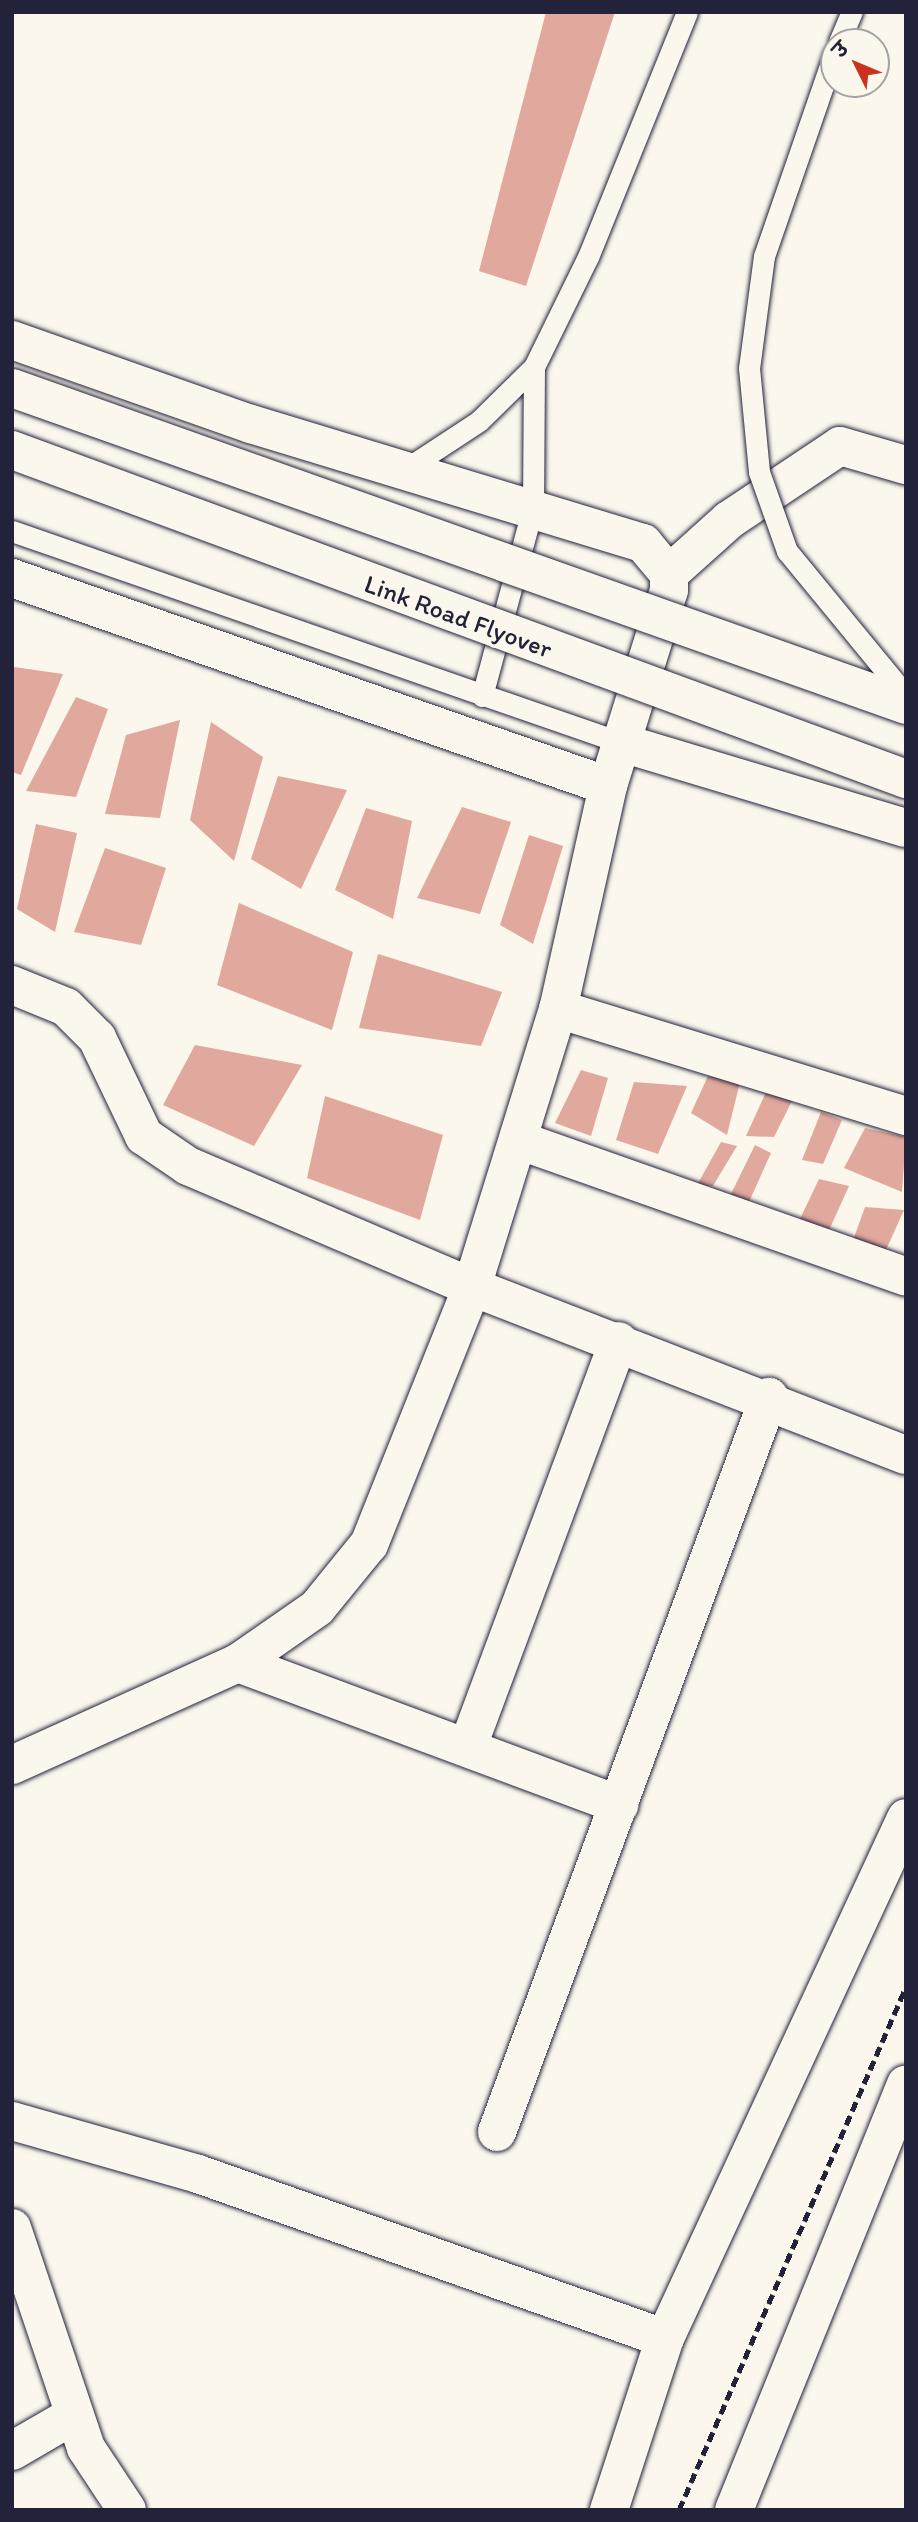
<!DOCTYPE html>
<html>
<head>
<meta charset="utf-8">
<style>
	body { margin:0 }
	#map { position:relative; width:918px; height:2522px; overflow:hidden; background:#fbf7ec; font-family:Itim,"Playpen Sans Deva",sans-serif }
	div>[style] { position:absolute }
	.building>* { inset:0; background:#e1a89d }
	.roads { filter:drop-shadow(0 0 2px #22223b) drop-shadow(0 0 2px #22223b) }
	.lane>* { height:21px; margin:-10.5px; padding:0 10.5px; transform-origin:10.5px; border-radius:10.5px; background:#fbf7ec }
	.street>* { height:38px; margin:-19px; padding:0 19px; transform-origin:19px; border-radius:19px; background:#fbf7ec }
	.secondary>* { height:38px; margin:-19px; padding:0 19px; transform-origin:19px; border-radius:19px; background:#fbf7ec }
	.rail>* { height:5px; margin-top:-2.5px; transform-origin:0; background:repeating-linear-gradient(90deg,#22223b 0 10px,transparent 0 15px) }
	.bridges { filter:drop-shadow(0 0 2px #22223b) drop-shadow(0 0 2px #22223b) }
	.lane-bridge>* { height:21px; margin:-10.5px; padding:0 10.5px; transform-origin:10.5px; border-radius:10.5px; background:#fbf7ec }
	.primary-bridge>* { height:38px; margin:-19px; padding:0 19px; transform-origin:19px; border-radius:19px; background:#fbf7ec }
	span { translate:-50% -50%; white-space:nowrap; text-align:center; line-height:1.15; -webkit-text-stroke:7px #fbf7ec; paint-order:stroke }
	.street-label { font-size:26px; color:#22223b }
	.frame { position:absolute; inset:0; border:14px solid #22223b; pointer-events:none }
	.north { position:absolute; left:820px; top:28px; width:70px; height:70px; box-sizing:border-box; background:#fbf7ec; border:2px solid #a4a2a5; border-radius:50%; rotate:313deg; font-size:19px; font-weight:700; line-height:28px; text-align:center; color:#22223b }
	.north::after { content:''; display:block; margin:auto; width:24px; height:32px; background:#c8321e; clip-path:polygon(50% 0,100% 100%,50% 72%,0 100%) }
</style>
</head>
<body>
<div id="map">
	<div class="building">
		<div style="clip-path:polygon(546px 12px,615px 12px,526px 286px,479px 271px)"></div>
		<div style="clip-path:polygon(14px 667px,63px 674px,21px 775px,12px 772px)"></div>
		<div style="clip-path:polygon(76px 697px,108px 709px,76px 797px,26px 791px)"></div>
		<div style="clip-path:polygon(180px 720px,160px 818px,105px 814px,126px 735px)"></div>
		<div style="clip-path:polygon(211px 722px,263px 757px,234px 861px,190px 820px)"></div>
		<div style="clip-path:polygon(278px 776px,347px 790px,301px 889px,251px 859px)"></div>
		<div style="clip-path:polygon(462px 807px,511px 822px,480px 914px,417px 898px)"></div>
		<div style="clip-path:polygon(366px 808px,412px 821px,393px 919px,335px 890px)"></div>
		<div style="clip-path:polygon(36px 824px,77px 833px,55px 932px,17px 909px)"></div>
		<div style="clip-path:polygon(529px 835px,563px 846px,533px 944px,500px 925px)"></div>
		<div style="clip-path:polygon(105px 848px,166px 868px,141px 945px,74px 932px)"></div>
		<div style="clip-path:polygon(239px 903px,353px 952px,332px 1030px,217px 985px)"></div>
		<div style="clip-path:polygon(378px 954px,502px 992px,481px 1046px,359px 1028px)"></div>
		<div style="clip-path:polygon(195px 1045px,302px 1065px,254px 1146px,163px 1105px)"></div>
		<div style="clip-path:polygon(581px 1070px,608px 1078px,591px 1136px,555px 1123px)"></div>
		<div style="clip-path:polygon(708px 1076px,740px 1082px,727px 1135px,691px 1113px)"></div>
		<div style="clip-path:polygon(634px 1082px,687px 1086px,658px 1154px,616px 1140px)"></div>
		<div style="clip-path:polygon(767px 1090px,795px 1095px,774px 1137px,746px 1136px)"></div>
		<div style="clip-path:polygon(325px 1096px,443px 1135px,420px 1220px,307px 1178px)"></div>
		<div style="clip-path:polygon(821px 1112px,842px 1120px,823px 1164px,802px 1160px)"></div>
		<div style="clip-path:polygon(865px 1128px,906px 1137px,902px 1192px,844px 1168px)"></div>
		<div style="clip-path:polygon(721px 1142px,737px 1146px,713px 1186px,697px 1185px)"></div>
		<div style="clip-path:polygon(755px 1145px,771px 1153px,749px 1202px,729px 1198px)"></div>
		<div style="clip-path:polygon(819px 1179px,849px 1186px,826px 1237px,799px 1221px)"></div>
		<div style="clip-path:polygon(865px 1207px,904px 1210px,885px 1252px,851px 1246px)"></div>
	</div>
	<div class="roads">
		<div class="lane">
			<div style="left:839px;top:42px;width:33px;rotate:-67deg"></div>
			<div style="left:406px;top:469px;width:87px;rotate:-33.3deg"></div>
			<div style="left:479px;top:421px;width:77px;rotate:-44.5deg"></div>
			<div style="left:534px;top:367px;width:123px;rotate:-63.9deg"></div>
			<div style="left:588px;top:257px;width:264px;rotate:-68deg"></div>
			<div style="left:12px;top:531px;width:646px;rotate:19.16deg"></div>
			<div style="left:482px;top:696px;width:196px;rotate:-74.9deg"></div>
			<div style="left:533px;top:507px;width:140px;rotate:-89.6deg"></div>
		</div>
		<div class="street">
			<div style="left:669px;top:574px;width:81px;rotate:-42deg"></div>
			<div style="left:729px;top:520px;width:133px;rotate:-33.7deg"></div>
			<div style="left:840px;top:446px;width:69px;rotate:16.1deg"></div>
			<div style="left:622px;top:743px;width:296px;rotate:16.7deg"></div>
			<div style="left:12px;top:985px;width:58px;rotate:22.2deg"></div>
			<div style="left:66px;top:1007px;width:44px;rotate:45deg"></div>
			<div style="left:97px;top:1038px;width:109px;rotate:64.4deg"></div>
			<div style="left:144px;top:1136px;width:53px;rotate:34.3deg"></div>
			<div style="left:188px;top:1166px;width:309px;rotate:23.1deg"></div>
			<div style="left:472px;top:1287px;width:465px;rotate:21.2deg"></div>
			<div style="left:558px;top:1009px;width:364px;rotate:17.1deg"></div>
			<div style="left:518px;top:1140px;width:411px;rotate:19.4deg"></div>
			<div style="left:238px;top:1663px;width:407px;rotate:20.4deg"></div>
			<div style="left:468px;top:1746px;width:432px;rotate:-69.6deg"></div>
			<div style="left:12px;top:2121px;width:193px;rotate:15.9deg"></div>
			<div style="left:198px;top:2174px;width:495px;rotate:19.4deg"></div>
			<div style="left:497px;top:2132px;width:784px;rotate:-69.69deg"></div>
			<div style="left:12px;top:2228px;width:232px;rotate:71.4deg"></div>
			<div style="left:86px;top:2448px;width:74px;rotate:56.5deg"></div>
			<div style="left:12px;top:2451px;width:72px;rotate:-30.1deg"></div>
			<div style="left:609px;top:2510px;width:181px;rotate:-72deg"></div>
			<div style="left:665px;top:2338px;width:573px;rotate:-65.13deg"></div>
			<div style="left:734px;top:2510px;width:459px;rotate:-68deg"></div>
		</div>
		<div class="secondary">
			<div style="left:12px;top:340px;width:253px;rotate:19.4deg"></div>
			<div style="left:251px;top:424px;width:410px;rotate:16.9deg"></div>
			<div style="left:643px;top:543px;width:40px;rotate:50deg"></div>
			<div style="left:669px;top:574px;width:16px;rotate:90deg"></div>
			<div style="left:669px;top:590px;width:205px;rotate:107.3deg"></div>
			<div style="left:608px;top:786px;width:229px;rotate:102.6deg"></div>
			<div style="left:558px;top:1009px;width:291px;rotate:107.2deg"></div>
			<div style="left:472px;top:1287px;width:277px;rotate:111.8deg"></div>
			<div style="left:369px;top:1544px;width:82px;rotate:129.1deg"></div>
			<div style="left:317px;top:1608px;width:96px;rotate:145.2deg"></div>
			<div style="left:238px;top:1663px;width:248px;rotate:155.7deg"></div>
			<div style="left:12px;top:578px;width:631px;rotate:19.24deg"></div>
		</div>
	</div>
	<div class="rail">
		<div style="left:679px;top:2510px;width:570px;rotate:-66.54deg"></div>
	</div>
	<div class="bridges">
		<div class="lane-bridge">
			<div style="left:834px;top:54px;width:214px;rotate:109.1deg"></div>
			<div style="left:764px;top:256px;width:113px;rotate:97.6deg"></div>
			<div style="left:749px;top:368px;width:104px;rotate:84.5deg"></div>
			<div style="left:759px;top:472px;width:84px;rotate:70.5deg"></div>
			<div style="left:787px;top:551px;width:188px;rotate:50.6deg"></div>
		</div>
		<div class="primary-bridge">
			<div style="left:12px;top:388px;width:949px;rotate:19.52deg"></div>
			<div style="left:12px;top:450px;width:953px;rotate:20.2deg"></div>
		</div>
	</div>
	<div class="street-label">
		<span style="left:458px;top:617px;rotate:20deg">Link Road Flyover</span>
	</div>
	<div class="frame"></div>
	<div class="north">उ</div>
</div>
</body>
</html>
